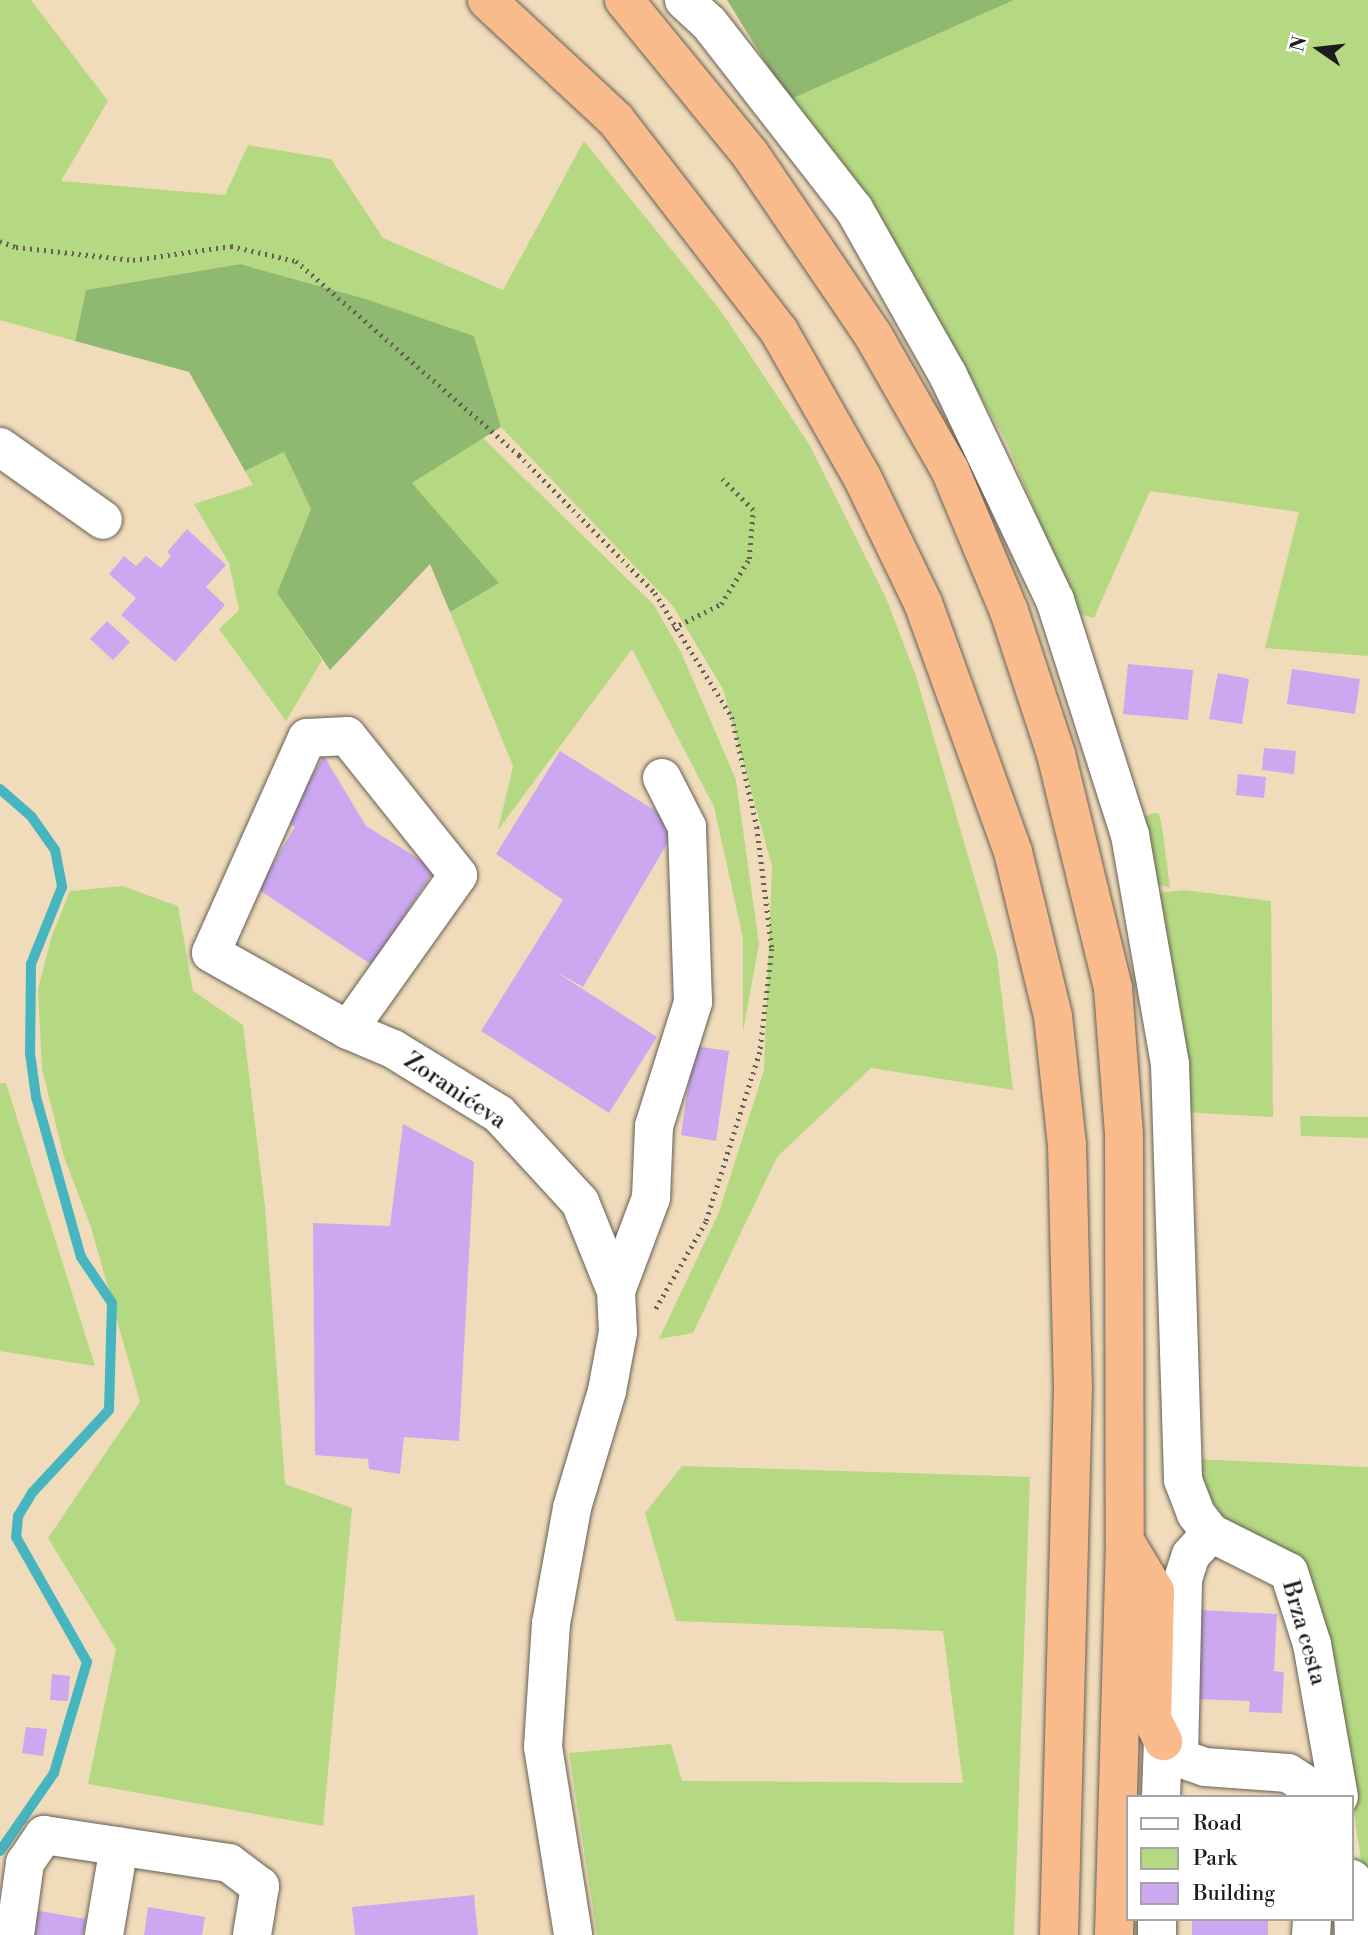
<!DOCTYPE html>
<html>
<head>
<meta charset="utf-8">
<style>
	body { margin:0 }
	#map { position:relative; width:1368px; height:1935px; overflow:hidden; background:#f0dcbb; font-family:"Libre Bodoni",serif }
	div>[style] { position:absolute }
	.green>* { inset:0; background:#b4d982 }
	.forest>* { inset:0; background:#8fb970 }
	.stream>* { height:10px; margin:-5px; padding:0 5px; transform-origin:5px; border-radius:5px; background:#46b5bf }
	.building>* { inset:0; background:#cba8f0 }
	.path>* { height:4.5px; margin-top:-2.25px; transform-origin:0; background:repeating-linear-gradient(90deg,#665f54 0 2px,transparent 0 7px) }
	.roads { filter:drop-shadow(0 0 2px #665f54) drop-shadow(0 0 2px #665f54) }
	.minor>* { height:38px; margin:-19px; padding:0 19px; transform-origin:19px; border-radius:19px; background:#fff }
	.highway>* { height:38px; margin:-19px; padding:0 19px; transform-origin:19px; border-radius:19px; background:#fabb8c }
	span { translate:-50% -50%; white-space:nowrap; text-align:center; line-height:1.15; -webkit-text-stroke:6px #fff; paint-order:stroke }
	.street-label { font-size:23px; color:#1c1c1c }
	.legend { position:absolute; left:1126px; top:1795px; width:228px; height:126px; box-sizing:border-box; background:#fff; border:2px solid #a4a4a4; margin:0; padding:9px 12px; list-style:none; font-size:21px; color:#1c1c1c }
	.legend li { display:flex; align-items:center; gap:14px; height:35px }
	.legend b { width:35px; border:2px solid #a4a4a4 }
	.north { position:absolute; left:1284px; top:14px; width:70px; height:70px; -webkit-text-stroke:5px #fff; paint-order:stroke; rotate:284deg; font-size:19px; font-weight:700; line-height:28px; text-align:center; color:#1c1c1c }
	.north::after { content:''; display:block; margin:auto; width:24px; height:32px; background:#1c1c1c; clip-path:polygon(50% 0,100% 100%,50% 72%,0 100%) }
</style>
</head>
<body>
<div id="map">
	<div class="green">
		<div style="clip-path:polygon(0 0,31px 0,108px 101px,61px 181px,225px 195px,248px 145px,331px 159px,383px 238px,503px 290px,584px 141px,721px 311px,809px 444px,886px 598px,916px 676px,997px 956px,1013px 1090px,871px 1068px,777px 1157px,693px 1333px,659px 1339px,719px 1212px,764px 1070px,772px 866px,723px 689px,673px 606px,501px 427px,474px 336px,366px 299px,240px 264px,86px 290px,75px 341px,0 320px)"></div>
		<div style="clip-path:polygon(1014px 0,1368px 0,1368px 656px,1265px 648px,1299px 512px,1150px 491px,1094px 618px,1077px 613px,1007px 443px,883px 223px,789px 100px)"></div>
		<div style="clip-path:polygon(483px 438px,654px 605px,681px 652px,736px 780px,759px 944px,743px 1032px,743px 938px,714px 807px,632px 649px,498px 830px,513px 766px,450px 612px,499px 583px,412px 483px)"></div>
		<div style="clip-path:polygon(284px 452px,311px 509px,277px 593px,322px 660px,286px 721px,219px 629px,239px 610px,229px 563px,194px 504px,253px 485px,245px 471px)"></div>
		<div style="clip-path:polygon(1153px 813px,1159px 814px,1162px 826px,1170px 888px,1156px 884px,1139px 820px)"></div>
		<div style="clip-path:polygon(122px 886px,178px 906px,193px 991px,243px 1025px,265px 1207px,285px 1484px,352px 1508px,323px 1826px,88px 1784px,116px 1649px,48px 1538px,140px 1402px,91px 1227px,64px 1157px,42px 1069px,38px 989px,52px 935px,70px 891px)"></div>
		<div style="clip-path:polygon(1184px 890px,1271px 901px,1273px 1117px,1183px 1112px,1158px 893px)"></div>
		<div style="clip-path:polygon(0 1083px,6px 1083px,95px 1366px,0 1351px)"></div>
		<div style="clip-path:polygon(1300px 1116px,1368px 1117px,1368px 1138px,1301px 1136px)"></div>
		<div style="clip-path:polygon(1193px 1459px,1368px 1467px,1368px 1866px,1362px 1866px,1326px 1631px,1214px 1512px)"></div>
		<div style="clip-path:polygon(682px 1466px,1030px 1477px,1014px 1935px,597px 1935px,569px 1753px,671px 1744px,682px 1781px,963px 1783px,943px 1631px,676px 1621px,645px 1513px)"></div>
	</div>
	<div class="forest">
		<div style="clip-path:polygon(727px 0,1014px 0,789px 100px)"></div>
		<div style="clip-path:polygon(240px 264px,366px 299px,474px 336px,501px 427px,412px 483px,499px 583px,450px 612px,430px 564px,330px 670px,277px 593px,311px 509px,284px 452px,245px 471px,189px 372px,75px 341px,86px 290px)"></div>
	</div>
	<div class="stream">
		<div style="left:0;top:789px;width:41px;rotate:41.1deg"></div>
		<div style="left:31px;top:816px;width:42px;rotate:54.8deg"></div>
		<div style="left:55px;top:850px;width:38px;rotate:79deg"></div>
		<div style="left:62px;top:887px;width:83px;rotate:111.9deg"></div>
		<div style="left:31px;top:964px;width:89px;rotate:90.6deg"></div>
		<div style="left:30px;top:1053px;width:44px;rotate:82.2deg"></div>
		<div style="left:36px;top:1097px;width:166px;rotate:74.3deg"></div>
		<div style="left:81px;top:1257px;width:55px;rotate:56deg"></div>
		<div style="left:112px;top:1303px;width:107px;rotate:91.6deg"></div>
		<div style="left:109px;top:1410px;width:113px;rotate:132.9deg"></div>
		<div style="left:32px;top:1493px;width:27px;rotate:121deg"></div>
		<div style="left:18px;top:1516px;width:21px;rotate:95deg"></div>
		<div style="left:16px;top:1537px;width:144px;rotate:60.4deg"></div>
		<div style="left:87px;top:1662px;width:116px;rotate:106.6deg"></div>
		<div style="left:54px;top:1773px;width:95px;rotate:124.7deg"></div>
	</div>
	<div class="building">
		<div style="clip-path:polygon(187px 529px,226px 565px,206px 587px,225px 605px,175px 662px,121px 615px,136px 598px,109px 574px,124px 556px,136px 566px,146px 556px,161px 568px,171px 556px,167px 552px)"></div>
		<div style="clip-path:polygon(107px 621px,130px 642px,113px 660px,90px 639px)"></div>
		<div style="clip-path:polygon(1128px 664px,1193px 670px,1188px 720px,1123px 714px)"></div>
		<div style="clip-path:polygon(1292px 669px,1360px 679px,1355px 714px,1287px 704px)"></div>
		<div style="clip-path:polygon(1218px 673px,1249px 679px,1242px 724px,1209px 719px)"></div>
		<div style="clip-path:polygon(1264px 748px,1296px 751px,1294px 774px,1262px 770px)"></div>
		<div style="clip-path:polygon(560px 751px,678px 825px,583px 987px,553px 970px,657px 1037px,609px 1113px,481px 1031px,563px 900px,496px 854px)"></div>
		<div style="clip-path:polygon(324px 756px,366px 826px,435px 869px,372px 965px,258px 889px,295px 827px,285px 821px)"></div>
		<div style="clip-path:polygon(1238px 774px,1266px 777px,1264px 798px,1236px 795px)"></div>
		<div style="clip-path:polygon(694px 1046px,729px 1051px,716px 1141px,681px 1135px)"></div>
		<div style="clip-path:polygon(403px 1124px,474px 1162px,459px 1441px,404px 1437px,400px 1474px,369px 1469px,368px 1459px,315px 1455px,313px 1223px,390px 1226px)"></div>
		<div style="clip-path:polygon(1200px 1610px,1277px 1614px,1274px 1671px,1284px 1672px,1282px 1713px,1249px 1712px,1250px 1701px,1196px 1699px)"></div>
		<div style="clip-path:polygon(52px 1674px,70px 1676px,68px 1701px,50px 1700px)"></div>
		<div style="clip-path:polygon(26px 1727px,47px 1729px,43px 1756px,22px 1753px)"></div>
		<div style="clip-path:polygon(474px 1895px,478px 1935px,355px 1935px,352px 1907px)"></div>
		<div style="clip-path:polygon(148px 1907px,205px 1917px,202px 1935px,144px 1935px)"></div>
		<div style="clip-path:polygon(34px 1910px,86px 1919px,83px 1935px,30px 1935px)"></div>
		<div style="clip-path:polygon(1192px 1919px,1268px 1919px,1268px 1935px,1192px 1935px)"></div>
	</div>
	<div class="path">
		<div style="left:0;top:241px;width:17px;rotate:21deg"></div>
		<div style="left:16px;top:247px;width:118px;rotate:6.3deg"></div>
		<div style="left:133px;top:260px;width:99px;rotate:-8.1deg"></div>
		<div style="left:231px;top:246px;width:67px;rotate:13deg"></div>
		<div style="left:296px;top:261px;width:296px;rotate:41deg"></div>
		<div style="left:519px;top:455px;width:194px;rotate:45.4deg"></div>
		<div style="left:655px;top:593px;width:146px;rotate:58.2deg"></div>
		<div style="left:732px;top:717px;width:113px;rotate:77.2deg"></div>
		<div style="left:757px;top:827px;width:123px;rotate:83deg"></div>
		<div style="left:772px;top:949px;width:104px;rotate:96.6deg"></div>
		<div style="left:760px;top:1052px;width:178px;rotate:107.6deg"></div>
		<div style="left:706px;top:1222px;width:104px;rotate:120deg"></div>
		<div style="left:673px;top:628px;width:54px;rotate:-26.6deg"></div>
		<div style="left:721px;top:604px;width:53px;rotate:-58.1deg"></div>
		<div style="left:749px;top:559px;width:49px;rotate:-85.3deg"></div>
		<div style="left:753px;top:510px;width:45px;rotate:-135deg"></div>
	</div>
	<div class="roads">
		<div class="minor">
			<div style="left:684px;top:0;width:34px;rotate:43deg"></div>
			<div style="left:709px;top:23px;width:236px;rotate:52.1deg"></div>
			<div style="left:854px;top:209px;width:191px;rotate:60.5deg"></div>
			<div style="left:948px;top:375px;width:249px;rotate:64.6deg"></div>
			<div style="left:1055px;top:600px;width:247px;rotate:72.3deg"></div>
			<div style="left:1130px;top:835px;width:232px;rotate:80.1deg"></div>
			<div style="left:1170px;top:1064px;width:416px;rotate:88.2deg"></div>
			<div style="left:1183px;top:1480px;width:36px;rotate:69deg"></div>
			<div style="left:1196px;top:1514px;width:24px;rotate:52deg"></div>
			<div style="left:1211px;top:1533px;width:87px;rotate:26.6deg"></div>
			<div style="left:1289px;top:1572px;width:76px;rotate:72.3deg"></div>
			<div style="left:1312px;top:1644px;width:155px;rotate:80deg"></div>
			<div style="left:0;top:447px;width:126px;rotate:35.3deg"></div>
			<div style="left:348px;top:1030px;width:190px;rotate:-54.6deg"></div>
			<div style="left:458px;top:875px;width:178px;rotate:-128.6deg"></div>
			<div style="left:347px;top:736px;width:40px;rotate:177.1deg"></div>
			<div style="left:307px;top:738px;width:235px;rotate:114.1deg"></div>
			<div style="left:211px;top:953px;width:157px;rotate:29.3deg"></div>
			<div style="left:348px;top:1030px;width:49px;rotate:22.9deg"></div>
			<div style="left:393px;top:1049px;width:124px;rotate:31.5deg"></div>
			<div style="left:499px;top:1114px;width:120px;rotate:47.4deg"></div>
			<div style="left:580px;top:1202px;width:96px;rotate:68deg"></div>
			<div style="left:616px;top:1291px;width:41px;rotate:87.2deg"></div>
			<div style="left:618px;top:1332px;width:60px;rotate:100.6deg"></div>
			<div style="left:607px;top:1391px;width:122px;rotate:106.7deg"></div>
			<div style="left:572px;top:1508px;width:117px;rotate:100.3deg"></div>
			<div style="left:551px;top:1623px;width:124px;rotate:93.7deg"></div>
			<div style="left:543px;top:1747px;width:190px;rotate:80.9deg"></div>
			<div style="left:616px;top:1291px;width:99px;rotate:-69.4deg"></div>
			<div style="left:651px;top:1198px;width:72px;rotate:-87.6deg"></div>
			<div style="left:654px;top:1126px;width:130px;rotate:-72.5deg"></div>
			<div style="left:693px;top:1002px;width:175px;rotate:-92deg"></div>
			<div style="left:687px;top:827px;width:55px;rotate:-117deg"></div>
			<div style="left:1163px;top:1741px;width:23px;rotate:47deg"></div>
			<div style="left:1179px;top:1758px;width:28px;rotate:19deg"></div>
			<div style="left:1205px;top:1767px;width:83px;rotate:4.1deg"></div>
			<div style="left:1288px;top:1773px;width:17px;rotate:33deg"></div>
			<div style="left:1302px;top:1782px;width:17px;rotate:65deg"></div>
			<div style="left:1179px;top:1758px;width:179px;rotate:-88.7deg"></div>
			<div style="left:1183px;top:1579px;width:25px;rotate:-72deg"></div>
			<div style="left:1191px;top:1555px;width:30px;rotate:-48deg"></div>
			<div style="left:1161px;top:1797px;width:56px;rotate:-88deg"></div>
			<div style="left:1352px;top:1879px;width:56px;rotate:88deg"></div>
			<div style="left:15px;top:1935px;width:73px;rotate:-82.1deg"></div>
			<div style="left:25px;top:1863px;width:34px;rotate:-56deg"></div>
			<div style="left:44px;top:1835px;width:187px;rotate:8.6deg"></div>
			<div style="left:229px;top:1863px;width:39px;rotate:37deg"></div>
			<div style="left:260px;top:1886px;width:50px;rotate:99.3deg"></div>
			<div style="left:104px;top:1935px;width:90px;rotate:-80.4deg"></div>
			<div style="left:1157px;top:1935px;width:16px;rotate:-90deg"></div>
			<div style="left:1311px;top:1935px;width:16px;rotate:-86deg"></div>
		</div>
		<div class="highway">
			<div style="left:487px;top:0;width:176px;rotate:42.9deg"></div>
			<div style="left:616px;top:120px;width:267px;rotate:52.3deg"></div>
			<div style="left:779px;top:331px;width:168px;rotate:60.4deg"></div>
			<div style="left:862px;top:477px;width:140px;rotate:64.2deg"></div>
			<div style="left:923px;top:603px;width:265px;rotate:70.1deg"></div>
			<div style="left:1013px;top:852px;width:169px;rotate:76.3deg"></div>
			<div style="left:1053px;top:1016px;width:129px;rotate:83.8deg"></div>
			<div style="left:1067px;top:1144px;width:243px;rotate:88.6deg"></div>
			<div style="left:1073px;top:1387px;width:548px;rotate:91.46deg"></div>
			<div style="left:624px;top:0;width:199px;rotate:50.7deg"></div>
			<div style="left:750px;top:154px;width:219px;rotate:55.8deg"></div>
			<div style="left:873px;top:335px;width:155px;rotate:60.3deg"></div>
			<div style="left:950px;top:470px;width:153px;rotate:67.3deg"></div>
			<div style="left:1009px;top:611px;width:151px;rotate:71.8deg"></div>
			<div style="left:1056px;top:754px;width:241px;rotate:76.3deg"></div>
			<div style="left:1113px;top:988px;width:145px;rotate:85.7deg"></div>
			<div style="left:1124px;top:1133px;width:408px;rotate:89.9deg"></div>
			<div style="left:1125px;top:1541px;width:394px;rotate:91.6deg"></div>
			<div style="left:1125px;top:1541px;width:58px;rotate:59deg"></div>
			<div style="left:1155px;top:1591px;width:128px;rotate:91.3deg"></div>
			<div style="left:1152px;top:1719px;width:25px;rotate:63deg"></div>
		</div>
	</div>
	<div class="street-label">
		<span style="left:455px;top:1091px;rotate:34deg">Zoranićeva</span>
		<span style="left:1304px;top:1633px;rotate:74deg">Brza cesta</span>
	</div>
	<ul class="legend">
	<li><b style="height:9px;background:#fff"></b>Road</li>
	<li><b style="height:19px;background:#b4d982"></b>Park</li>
	<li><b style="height:19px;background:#cba8f0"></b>Building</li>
	</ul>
	<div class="north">N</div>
</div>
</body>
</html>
